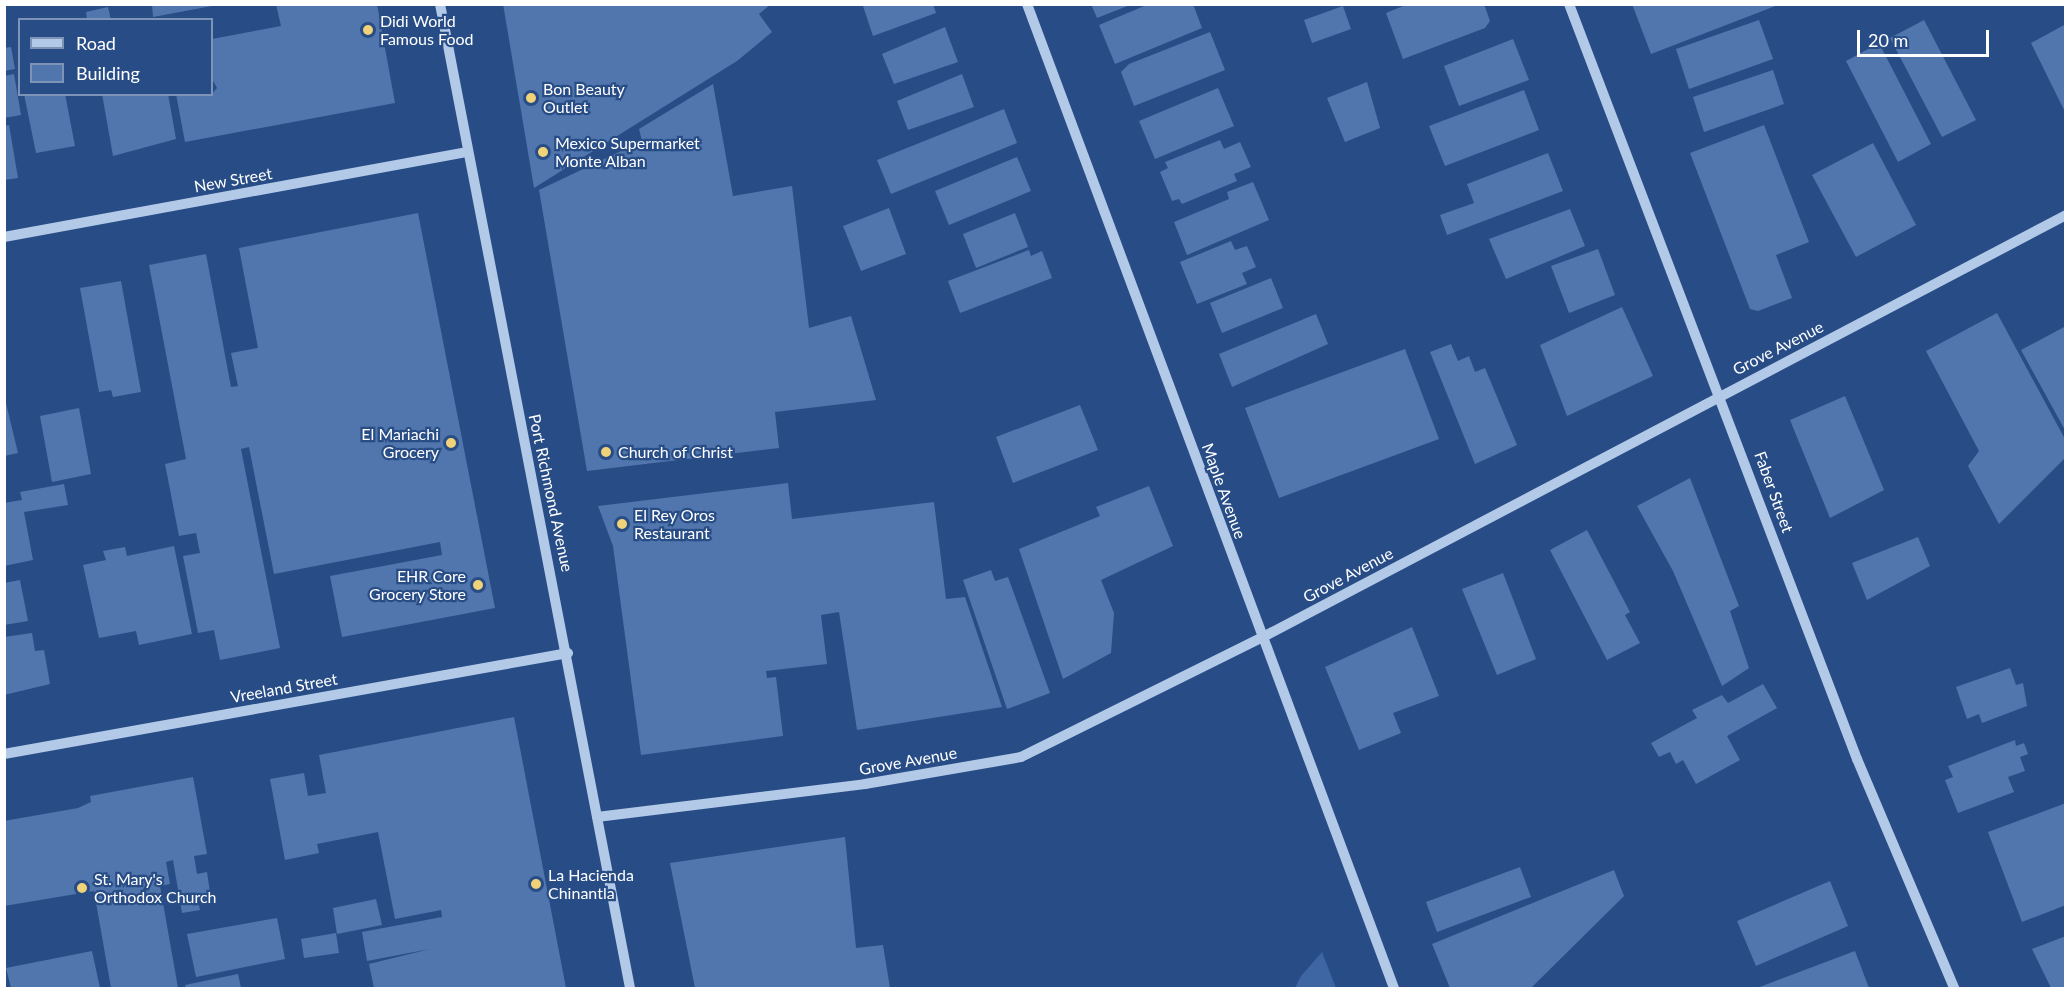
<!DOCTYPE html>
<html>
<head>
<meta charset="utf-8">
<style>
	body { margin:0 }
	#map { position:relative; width:2070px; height:993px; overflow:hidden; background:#284d86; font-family:Lato,sans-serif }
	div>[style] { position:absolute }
	.green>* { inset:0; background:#3d66a2 }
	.building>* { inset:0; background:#5176ad }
	.minor>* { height:10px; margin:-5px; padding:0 5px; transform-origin:5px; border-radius:5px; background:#b3c9e8 }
	.dots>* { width:16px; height:16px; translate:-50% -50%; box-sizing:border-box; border:3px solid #284d86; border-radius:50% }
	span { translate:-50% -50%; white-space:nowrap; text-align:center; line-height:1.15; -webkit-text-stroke:4.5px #284d86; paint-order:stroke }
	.poi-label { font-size:16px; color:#fff }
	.left { translate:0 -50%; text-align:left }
	.right { translate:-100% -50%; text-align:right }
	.street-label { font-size:16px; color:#fff }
	.frame { position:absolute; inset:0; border:6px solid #fff; pointer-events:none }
	.legend { position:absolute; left:18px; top:18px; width:195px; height:78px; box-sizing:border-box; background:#284d86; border:2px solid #7e94b6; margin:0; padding:8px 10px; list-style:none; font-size:18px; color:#fff }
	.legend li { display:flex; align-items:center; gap:12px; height:30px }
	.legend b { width:30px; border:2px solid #7e94b6 }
	.scale { position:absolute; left:1857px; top:30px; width:132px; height:27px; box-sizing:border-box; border:3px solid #fff; border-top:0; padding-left:8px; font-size:18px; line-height:21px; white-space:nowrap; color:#fff; -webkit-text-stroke:4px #284d86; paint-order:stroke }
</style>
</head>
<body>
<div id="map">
	<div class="green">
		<div style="clip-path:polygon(1322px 952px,1336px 988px,1295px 988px,1301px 976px)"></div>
	</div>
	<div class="building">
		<div style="clip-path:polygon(152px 4px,212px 4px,212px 6px,153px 17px)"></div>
		<div style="clip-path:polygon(276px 4px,377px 4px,395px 103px,185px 142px,176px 94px,212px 94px,217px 88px,212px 79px,212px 39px,281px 26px)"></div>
		<div style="clip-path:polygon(503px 4px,771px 4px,759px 14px,772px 32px,737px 61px,534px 188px)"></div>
		<div style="clip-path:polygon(933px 4px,936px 13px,873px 36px,863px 6px)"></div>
		<div style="clip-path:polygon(1091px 4px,1130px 4px,1130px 5px,1097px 18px)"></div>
		<div style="clip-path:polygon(1149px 4px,1193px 4px,1202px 28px,1115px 64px,1099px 25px)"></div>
		<div style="clip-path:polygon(1408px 4px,1484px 4px,1490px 21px,1485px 28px,1403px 59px,1386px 13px)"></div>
		<div style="clip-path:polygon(1632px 4px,1778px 4px,1778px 5px,1651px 54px)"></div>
		<div style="clip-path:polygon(1343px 6px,1351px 29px,1312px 43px,1304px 20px)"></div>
		<div style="clip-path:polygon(108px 7px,111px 20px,87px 20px,86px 12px)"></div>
		<div style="clip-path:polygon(1759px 20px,1773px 59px,1689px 89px,1676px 49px)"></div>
		<div style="clip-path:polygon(1924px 20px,1976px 120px,1942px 137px,1890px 38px)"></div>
		<div style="clip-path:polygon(2066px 24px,2066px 114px,2031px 43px)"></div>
		<div style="clip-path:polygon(945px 27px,958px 62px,894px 84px,882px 54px)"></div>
		<div style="clip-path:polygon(1210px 32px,1225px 70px,1134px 106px,1121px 72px,1129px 64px)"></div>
		<div style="clip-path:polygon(1513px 39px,1529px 80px,1459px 106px,1444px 66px)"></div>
		<div style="clip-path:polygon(1879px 43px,1931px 144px,1898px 162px,1846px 61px)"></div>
		<div style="clip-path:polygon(11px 47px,15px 69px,4px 71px,4px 48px)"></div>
		<div style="clip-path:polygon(1773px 70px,1784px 104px,1704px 132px,1693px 97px)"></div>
		<div style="clip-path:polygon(14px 74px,21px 115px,4px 118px,4px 76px)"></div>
		<div style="clip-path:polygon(962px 74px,974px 107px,908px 130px,897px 101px)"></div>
		<div style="clip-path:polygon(1367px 82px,1380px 128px,1345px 142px,1327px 98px)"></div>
		<div style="clip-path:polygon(713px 84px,733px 196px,792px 186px,809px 328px,851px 316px,876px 400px,775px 412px,779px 448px,587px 471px,539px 190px,642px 141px,639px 129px)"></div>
		<div style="clip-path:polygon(1218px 88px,1234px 126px,1155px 159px,1139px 121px)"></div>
		<div style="clip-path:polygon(1524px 90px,1539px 130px,1445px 166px,1429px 126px)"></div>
		<div style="clip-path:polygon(24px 94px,65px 94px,75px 146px,36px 153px)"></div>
		<div style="clip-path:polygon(102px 94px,168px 94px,176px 139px,113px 156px)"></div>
		<div style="clip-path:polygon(1004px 109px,1017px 143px,891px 194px,877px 160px)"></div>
		<div style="clip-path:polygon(9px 125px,18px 178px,4px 180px,4px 126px)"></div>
		<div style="clip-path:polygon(1764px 125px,1809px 242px,1776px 255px,1792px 298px,1758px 311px,1750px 309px,1690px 153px)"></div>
		<div style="clip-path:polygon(1220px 140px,1224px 149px,1240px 142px,1251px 167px,1234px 174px,1237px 181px,1182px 204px,1179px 199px,1172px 201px,1160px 172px,1168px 168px,1165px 162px)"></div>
		<div style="clip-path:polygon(1873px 143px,1916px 225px,1856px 257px,1812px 175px)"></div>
		<div style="clip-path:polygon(1548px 153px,1563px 191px,1447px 235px,1440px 215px,1474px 203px,1467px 184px)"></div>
		<div style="clip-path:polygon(1017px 157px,1031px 191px,949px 225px,935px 191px)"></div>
		<div style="clip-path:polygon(1253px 182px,1269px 220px,1187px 255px,1174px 222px,1229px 199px,1227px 192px)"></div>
		<div style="clip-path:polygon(889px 208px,906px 254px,861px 271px,843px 226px)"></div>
		<div style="clip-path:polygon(1570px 209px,1585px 246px,1506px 279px,1489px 239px)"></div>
		<div style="clip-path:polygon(418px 213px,495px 608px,342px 637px,330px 576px,442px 555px,440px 542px,274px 574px,249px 447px,241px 449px,280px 648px,220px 660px,214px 630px,198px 633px,183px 556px,200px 553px,196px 533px,179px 536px,165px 464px,186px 459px,149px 265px,206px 254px,231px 387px,238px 386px,231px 353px,258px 348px,239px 248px)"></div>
		<div style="clip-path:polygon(1015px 213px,1028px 247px,976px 268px,963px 234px)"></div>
		<div style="clip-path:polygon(1231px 241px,1235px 250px,1247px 246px,1256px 267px,1242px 273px,1247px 284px,1197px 304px,1180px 262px)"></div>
		<div style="clip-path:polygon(1598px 249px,1615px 295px,1569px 313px,1551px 266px)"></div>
		<div style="clip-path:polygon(1029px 250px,1031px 256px,1042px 251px,1052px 278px,960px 313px,948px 281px)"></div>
		<div style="clip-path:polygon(1271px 278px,1283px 308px,1222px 333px,1210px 303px)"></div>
		<div style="clip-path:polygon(121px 281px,141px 392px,113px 397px,111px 390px,99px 392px,80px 288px)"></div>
		<div style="clip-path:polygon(1622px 307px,1653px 376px,1567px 416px,1540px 345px)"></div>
		<div style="clip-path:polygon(1997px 313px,2066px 441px,2066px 457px,1999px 524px,1968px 466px,1979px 451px,1926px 351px)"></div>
		<div style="clip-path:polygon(1316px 314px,1328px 344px,1232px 387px,1219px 354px)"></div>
		<div style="clip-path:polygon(2066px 326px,2066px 432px,2021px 350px)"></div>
		<div style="clip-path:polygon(1451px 344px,1458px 361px,1469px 356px,1475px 372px,1485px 368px,1517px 445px,1475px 464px,1430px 352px)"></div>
		<div style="clip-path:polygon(1405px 349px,1439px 439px,1279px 498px,1245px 408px)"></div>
		<div style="clip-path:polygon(4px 395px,18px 453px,4px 456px)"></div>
		<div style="clip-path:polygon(1845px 396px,1884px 490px,1830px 518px,1790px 420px)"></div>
		<div style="clip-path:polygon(1080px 405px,1098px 450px,1013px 483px,996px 437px)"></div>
		<div style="clip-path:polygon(79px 408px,91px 474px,52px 482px,40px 416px)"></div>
		<div style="clip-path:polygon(1690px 478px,1739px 606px,1730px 611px,1749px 668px,1722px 686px,1673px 571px,1637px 506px)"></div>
		<div style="clip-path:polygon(788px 483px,792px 519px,934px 502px,946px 599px,965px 597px,1002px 707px,857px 730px,839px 612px,821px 615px,827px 664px,766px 671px,767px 678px,776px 677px,783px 736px,641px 755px,613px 546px,598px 506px)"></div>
		<div style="clip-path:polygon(64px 484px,68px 505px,24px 512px,33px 560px,4px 566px,4px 503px,22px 500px,20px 492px)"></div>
		<div style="clip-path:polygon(1149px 486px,1173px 546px,1101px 580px,1114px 613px,1111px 653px,1063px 679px,1019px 549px,1100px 516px,1096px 507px)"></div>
		<div style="clip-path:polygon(1587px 530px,1630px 612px,1625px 615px,1640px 643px,1607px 660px,1550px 550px)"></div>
		<div style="clip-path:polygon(1918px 537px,1930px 566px,1867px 600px,1852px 563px)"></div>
		<div style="clip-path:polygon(174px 546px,192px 634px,139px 645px,136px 631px,99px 638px,83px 565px,106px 560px,103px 551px,125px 547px,127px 556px)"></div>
		<div style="clip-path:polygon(991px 570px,995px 581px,1008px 577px,1050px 693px,1007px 709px,963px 580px)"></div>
		<div style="clip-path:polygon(1503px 573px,1536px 659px,1497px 675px,1462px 589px)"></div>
		<div style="clip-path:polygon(20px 580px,28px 621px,4px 625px,4px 583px)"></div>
		<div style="clip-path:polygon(1412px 627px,1439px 696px,1393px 713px,1401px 733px,1359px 750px,1325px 667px)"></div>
		<div style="clip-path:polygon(32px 633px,35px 651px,44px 650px,50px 684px,4px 695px,4px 637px)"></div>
		<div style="clip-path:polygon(2010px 668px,2016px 685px,2023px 683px,2027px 706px,1982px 723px,1979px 714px,1967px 719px,1956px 687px)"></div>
		<div style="clip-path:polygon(1763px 684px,1777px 708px,1727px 736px,1740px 760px,1696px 784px,1683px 760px,1676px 764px,1670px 752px,1659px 757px,1651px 743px,1697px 718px,1692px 710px,1722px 695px,1728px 703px)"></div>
		<div style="clip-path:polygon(514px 717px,566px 988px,374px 988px,369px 964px,430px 949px,367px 961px,362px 932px,442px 917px,441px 910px,395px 919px,378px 832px,317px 844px,319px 853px,285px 860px,270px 779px,304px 773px,308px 796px,326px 793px,319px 755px)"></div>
		<div style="clip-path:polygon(2015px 740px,2016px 746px,2024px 743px,2028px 754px,2020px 757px,2025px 771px,2008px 777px,2014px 792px,1958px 813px,1945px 780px,1953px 777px,1948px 766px)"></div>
		<div style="clip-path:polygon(193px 777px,207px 854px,194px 856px,197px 874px,207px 872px,211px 899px,198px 901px,200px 910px,182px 913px,173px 860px,166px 862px,170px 884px,160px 886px,178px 988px,111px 988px,94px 891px,4px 906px,4px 821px,78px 808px,91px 802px,90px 796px)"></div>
		<div style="clip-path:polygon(2066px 803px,2066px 905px,2022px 922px,1988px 832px)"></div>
		<div style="clip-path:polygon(845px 837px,856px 948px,883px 945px,890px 988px,695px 988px,670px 863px)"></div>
		<div style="clip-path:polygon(1520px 867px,1531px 897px,1437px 932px,1426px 902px)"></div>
		<div style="clip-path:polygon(1614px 870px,1624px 896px,1531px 988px,1450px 988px,1432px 944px)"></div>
		<div style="clip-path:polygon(1830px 881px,1848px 926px,1756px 966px,1737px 921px)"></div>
		<div style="clip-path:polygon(376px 899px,382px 925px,337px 934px,333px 908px)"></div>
		<div style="clip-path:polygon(277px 918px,285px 959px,196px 977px,187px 934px)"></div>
		<div style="clip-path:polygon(336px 933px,339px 953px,304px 958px,301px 939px)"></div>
		<div style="clip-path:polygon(2066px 936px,2066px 988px,2051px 988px,2032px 949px)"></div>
		<div style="clip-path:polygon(92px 951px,100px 988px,11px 988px,6px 968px)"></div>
		<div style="clip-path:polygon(1855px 951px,1869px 988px,1757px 988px)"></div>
		<div style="clip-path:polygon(238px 974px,241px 988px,186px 988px,185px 985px)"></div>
	</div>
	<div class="minor">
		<div style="left:440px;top:4px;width:1002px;rotate:79.07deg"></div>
		<div style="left:1027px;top:4px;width:1050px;rotate:69.55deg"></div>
		<div style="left:1569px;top:4px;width:808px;rotate:69.12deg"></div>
		<div style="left:1857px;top:759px;width:249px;rotate:67deg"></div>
		<div style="left:4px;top:237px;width:470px;rotate:-10.4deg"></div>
		<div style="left:4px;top:754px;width:573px;rotate:-10.15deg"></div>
		<div style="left:597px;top:817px;width:270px;rotate:-7deg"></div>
		<div style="left:865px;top:784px;width:158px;rotate:-9.8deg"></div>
		<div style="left:1021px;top:757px;width:270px;rotate:-26.4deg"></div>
		<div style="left:1263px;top:637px;width:907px;rotate:-27.72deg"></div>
	</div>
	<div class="dots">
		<div style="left:368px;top:30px;background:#f0d279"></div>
		<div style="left:531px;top:98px;background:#f0d279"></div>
		<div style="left:543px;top:152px;background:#f0d279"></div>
		<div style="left:451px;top:443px;background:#f0d279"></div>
		<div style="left:606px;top:452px;background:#f0d279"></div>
		<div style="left:622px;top:524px;background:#f0d279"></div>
		<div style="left:478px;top:585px;background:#f0d279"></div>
		<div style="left:536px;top:884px;background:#f0d279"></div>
		<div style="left:82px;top:888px;background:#f0d279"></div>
	</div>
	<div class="poi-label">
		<span class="left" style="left:380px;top:30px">Didi World<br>Famous Food</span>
		<span class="left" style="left:543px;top:98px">Bon Beauty<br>Outlet</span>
		<span class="left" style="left:555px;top:152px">Mexico Supermarket<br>Monte Alban</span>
		<span class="right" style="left:439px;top:443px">El Mariachi<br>Grocery</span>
		<span class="left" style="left:618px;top:452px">Church of Christ</span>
		<span class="left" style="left:634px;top:524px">El Rey Oros<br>Restaurant</span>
		<span class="right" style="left:466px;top:585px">EHR Core<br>Grocery Store</span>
		<span class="left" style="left:548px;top:884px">La Hacienda<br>Chinantla</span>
		<span class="left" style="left:94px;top:888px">St. Mary's<br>Orthodox Church</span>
	</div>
	<div class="street-label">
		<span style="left:233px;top:180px;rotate:-10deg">New Street</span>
		<span style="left:1778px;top:348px;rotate:-27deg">Grove Avenue</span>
		<span style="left:1224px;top:491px;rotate:70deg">Maple Avenue</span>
		<span style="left:1774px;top:492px;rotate:70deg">Faber Street</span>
		<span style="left:551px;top:493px;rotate:78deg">Port Richmond Avenue</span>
		<span style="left:1348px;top:575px;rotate:-28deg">Grove Avenue</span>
		<span style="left:284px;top:688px;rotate:-10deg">Vreeland Street</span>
		<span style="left:908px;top:761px;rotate:-10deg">Grove Avenue</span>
	</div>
	<div class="frame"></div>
	<ul class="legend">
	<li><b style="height:8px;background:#b3c9e8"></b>Road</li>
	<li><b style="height:16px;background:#5176ad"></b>Building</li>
	</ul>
	<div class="scale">20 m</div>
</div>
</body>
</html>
